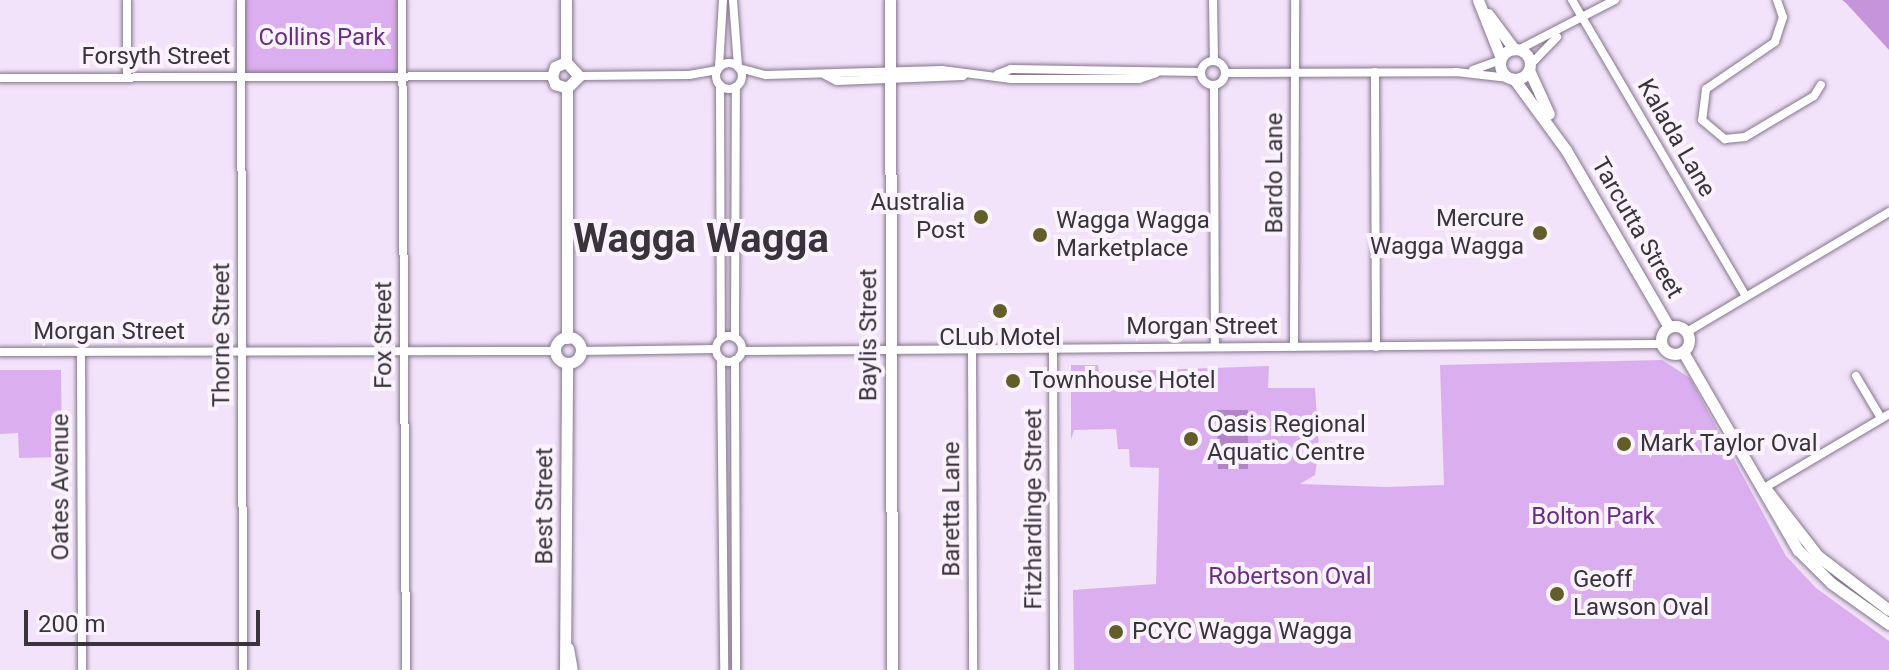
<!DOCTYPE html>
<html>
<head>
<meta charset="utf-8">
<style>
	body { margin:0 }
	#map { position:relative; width:1889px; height:670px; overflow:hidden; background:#f2e2fa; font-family:Roboto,sans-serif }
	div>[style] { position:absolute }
	.green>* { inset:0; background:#dbaeef }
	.forest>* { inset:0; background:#c594db }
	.water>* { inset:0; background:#b484c9 }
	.roads { filter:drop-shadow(0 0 2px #84768b) drop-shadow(0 0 2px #84768b) }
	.street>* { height:8px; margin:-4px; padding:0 4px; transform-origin:4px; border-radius:4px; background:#fff }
	.street>.ring { margin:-4px; padding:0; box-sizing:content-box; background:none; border:8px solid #fff; border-radius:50% }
	.secondary>* { height:11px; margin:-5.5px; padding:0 5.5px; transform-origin:5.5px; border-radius:5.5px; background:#fff }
	.secondary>.ring { margin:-5.5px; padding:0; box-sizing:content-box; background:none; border:11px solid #fff; border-radius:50% }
	.dots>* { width:22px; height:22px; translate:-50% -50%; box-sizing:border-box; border:4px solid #faf3fd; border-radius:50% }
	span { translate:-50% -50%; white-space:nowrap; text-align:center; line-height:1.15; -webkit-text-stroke:8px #faf3fd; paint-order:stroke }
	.park-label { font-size:24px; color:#6a2f82 }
	.street-label { font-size:24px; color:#39333c }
	.poi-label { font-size:24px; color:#39333c }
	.right { translate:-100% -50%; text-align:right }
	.left { translate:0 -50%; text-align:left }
	.town-label { font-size:40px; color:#39333c; font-weight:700 }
	.scale { position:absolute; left:24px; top:610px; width:236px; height:36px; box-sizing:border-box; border:4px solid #39333c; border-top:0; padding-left:10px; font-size:24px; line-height:28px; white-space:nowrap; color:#39333c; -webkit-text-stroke:6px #faf3fd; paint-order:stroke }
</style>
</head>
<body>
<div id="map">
	<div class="green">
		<div style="clip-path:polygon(241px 0,402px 0,403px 76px,241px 77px)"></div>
		<div style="clip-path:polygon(1662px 360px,1690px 378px,1786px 556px,1816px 588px,1889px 641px,1889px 670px,1074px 670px,1073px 590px,1156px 584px,1159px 468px,1130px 467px,1129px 449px,1118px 449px,1116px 429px,1074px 430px,1071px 440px,1071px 365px,1098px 365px,1099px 372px,1269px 366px,1268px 388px,1315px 388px,1319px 449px,1315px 475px,1300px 484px,1387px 487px,1444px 485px,1440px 365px)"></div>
		<div style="clip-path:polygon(0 370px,61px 370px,62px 457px,19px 458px,18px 433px,0 434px)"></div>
	</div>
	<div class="forest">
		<div style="clip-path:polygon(1842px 0,1889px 0,1889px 50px,1846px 3px)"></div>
	</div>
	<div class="water">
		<div style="clip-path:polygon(1217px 410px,1248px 410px,1248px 469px,1218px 469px)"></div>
	</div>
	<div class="roads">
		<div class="street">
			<div style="left:241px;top:0;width:670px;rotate:89.83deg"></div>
			<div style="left:402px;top:0;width:670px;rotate:89.66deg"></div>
			<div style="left:733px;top:0;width:67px;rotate:85.7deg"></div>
			<div style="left:1213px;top:0;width:61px;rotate:89.1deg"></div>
			<div style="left:1572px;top:0;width:343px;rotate:59.6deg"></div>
			<div style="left:1777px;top:0;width:18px;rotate:71deg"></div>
			<div style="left:1783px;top:17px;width:26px;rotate:108deg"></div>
			<div style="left:1775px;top:42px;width:83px;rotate:145.7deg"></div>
			<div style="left:1706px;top:89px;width:31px;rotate:97deg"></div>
			<div style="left:1702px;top:120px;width:30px;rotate:40deg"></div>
			<div style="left:1725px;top:139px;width:20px;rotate:-6deg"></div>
			<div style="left:1745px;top:137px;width:80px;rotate:-30.7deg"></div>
			<div style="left:1814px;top:96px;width:13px;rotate:-58deg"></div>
			<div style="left:1520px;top:49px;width:107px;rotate:-27.3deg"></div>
			<div class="ring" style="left:1201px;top:61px;width:16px;height:16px"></div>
			<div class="ring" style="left:716px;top:63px;width:18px;height:18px"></div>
			<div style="left:1530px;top:65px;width:39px;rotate:-46deg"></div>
			<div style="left:719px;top:67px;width:67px;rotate:-86.6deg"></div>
			<div style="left:739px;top:68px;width:28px;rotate:15deg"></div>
			<div style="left:766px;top:75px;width:176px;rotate:-1.6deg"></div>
			<div style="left:942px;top:70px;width:70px;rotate:7.4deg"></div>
			<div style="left:1011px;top:79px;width:128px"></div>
			<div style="left:1139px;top:79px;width:18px;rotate:-19deg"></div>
			<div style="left:1473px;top:70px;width:29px;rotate:-20deg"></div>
			<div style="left:1375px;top:72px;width:275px;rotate:89.8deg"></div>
			<div style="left:1226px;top:73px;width:230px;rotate:-0.2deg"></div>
			<div style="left:1456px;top:72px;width:53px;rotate:6.5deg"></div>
			<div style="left:998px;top:74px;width:14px;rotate:-21deg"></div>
			<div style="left:1011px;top:69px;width:190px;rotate:0.9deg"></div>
			<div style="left:825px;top:75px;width:13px;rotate:27deg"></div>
			<div style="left:837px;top:81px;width:126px;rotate:-2.3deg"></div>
			<div style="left:579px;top:76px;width:110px;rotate:-0.5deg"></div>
			<div style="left:689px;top:75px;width:29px;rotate:-10deg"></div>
			<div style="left:127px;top:77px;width:77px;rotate:-90deg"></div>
			<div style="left:0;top:78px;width:552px;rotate:-0.21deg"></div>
			<div style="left:720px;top:85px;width:254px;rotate:89.8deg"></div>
			<div style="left:1214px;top:86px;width:261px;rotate:89.8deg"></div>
			<div style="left:1687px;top:332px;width:235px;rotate:-30.7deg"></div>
			<div class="ring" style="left:716px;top:336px;width:18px;height:18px"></div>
			<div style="left:735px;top:337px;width:250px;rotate:-89.8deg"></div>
			<div style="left:1294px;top:347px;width:347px;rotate:-89.8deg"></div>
			<div style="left:972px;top:348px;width:322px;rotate:89.8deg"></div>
			<div style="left:1053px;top:348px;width:322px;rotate:89.8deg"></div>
			<div style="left:580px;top:351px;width:136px;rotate:-0.8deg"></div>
			<div style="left:742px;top:351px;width:919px;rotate:-0.44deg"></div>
			<div style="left:0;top:352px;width:555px;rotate:-0.1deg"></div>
			<div style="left:81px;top:352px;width:318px;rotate:89.8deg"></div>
			<div style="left:721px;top:359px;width:311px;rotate:89.4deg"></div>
			<div style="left:735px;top:360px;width:310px;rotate:89.8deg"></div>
			<div style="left:1856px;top:376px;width:49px;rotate:59.2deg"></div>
			<div style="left:1764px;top:488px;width:145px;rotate:-30.6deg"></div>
		</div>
		<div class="secondary">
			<div style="left:566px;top:0;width:62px;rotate:90deg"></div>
			<div style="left:890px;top:0;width:670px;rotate:89.83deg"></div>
			<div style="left:1478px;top:0;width:62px;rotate:68.4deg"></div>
			<div style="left:1488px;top:14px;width:44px;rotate:53.4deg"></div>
			<div class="ring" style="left:1500px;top:49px;width:19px;height:19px"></div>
			<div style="left:566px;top:62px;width:12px;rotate:156deg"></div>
			<div style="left:555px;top:67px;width:9px;rotate:108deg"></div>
			<div style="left:552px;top:76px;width:9px;rotate:69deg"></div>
			<div style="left:555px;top:84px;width:13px;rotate:18deg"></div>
			<div style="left:566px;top:62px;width:19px;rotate:47deg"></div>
			<div style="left:579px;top:76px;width:17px;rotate:135deg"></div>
			<div style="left:1529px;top:70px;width:48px;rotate:65.6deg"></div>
			<div style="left:1514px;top:79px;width:88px;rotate:53.8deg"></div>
			<div style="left:1566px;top:150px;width:205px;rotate:59.8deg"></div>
			<div style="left:567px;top:88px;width:250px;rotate:90deg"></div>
			<div class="ring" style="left:1661px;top:326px;width:17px;height:17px"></div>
			<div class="ring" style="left:555px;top:337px;width:15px;height:15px"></div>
			<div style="left:1683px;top:352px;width:229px;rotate:59.9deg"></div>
			<div style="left:1798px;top:550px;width:47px;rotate:45deg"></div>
			<div style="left:1831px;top:583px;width:71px;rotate:35.3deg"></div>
			<div style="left:1765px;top:488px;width:86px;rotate:52.1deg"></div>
			<div style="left:1818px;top:556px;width:89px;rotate:37.3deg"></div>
			<div style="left:568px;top:648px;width:22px;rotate:80deg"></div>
			<div style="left:565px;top:670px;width:307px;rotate:-89.6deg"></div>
		</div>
	</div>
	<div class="dots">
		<div style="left:981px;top:217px;background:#635d29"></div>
		<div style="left:1540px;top:233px;background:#635d29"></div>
		<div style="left:1040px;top:235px;background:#635d29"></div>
		<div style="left:1000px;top:311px;background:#635d29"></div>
		<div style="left:1013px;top:381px;background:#635d29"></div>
		<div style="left:1191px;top:439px;background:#635d29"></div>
		<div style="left:1624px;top:444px;background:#635d29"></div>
		<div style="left:1557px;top:594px;background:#635d29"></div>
		<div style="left:1116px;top:632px;background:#635d29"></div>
	</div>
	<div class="park-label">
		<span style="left:322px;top:38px">Collins Park</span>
		<span style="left:1593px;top:517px">Bolton Park</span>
		<span style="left:1290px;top:577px">Robertson Oval</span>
	</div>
	<div class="street-label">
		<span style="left:156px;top:57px">Forsyth Street</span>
		<span style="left:1676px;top:138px;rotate:60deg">Kalada Lane</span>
		<span style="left:1275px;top:173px;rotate:-90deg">Bardo Lane</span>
		<span style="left:1637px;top:228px;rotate:60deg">Tarcutta Street</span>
		<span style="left:1202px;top:327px">Morgan Street</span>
		<span style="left:109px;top:332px">Morgan Street</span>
		<span style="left:222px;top:335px;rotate:-90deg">Thorne Street</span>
		<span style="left:384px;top:335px;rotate:-90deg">Fox Street</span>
		<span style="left:869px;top:335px;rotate:-90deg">Baylis Street</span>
		<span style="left:61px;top:487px;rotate:-90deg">Oates Avenue</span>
		<span style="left:545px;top:506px;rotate:-90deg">Best Street</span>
		<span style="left:952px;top:509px;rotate:-90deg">Baretta Lane</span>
		<span style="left:1034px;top:509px;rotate:-90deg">Fitzhardinge Street</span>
	</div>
	<div class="poi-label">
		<span class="right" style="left:965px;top:217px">Australia<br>Post</span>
		<span class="right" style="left:1524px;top:233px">Mercure<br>Wagga Wagga</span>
		<span class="left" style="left:1056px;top:235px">Wagga Wagga<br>Marketplace</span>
		<span style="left:1000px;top:338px">CLub Motel</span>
		<span class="left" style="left:1029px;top:381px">Townhouse Hotel</span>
		<span class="left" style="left:1207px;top:439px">Oasis Regional<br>Aquatic Centre</span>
		<span class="left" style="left:1640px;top:444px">Mark Taylor Oval</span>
		<span class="left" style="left:1573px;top:594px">Geoff<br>Lawson Oval</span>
		<span class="left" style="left:1132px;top:632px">PCYC Wagga Wagga</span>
	</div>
	<div class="town-label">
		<span style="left:701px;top:239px">Wagga Wagga</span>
	</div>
	<div class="scale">200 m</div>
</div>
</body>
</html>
